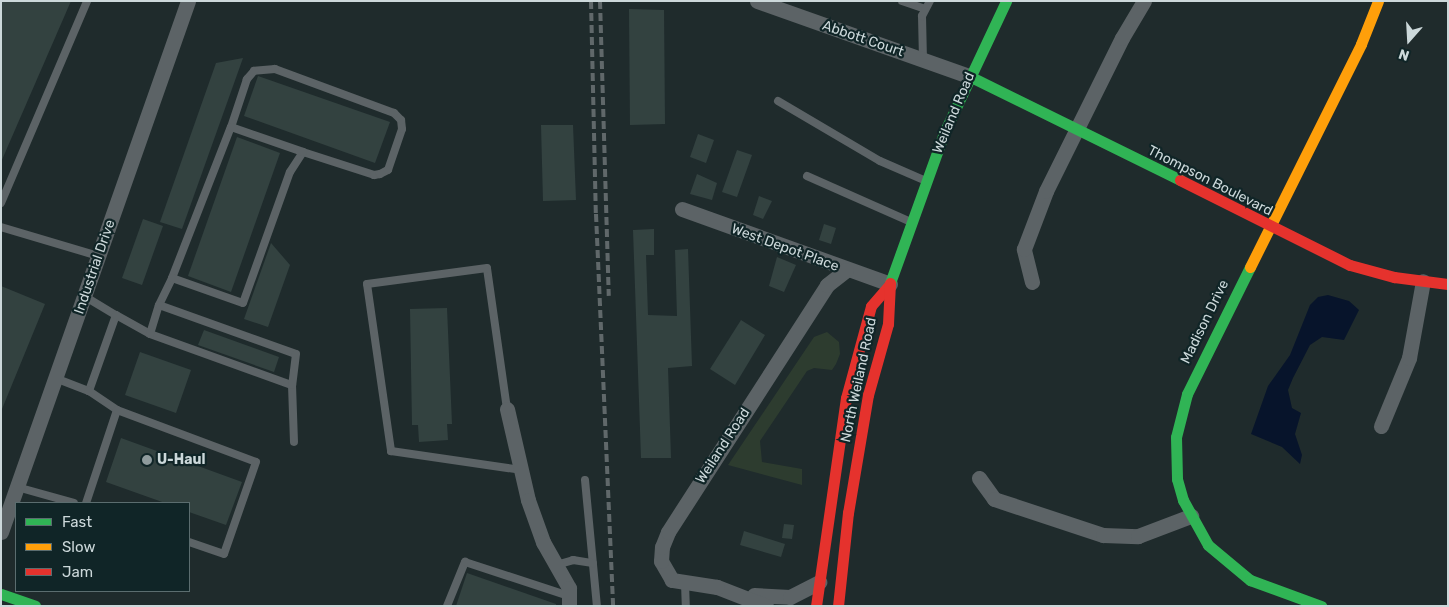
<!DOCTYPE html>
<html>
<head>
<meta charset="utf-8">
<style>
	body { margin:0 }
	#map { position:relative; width:1449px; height:607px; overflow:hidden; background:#1f2b2c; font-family:Rubik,sans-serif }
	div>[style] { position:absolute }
	.green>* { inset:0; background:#2d3c2f }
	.water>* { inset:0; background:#07142b }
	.building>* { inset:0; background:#334240 }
	.lane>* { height:8px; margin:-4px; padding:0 4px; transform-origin:4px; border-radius:4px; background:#5c6366 }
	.street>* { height:15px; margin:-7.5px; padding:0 7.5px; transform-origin:7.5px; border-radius:7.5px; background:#5c6366 }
	.fast>* { height:11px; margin:-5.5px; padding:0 5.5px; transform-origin:5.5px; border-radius:5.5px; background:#30b455 }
	.slow>* { height:11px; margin:-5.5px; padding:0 5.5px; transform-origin:5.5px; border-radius:5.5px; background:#ff9f0a }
	.jam>* { height:11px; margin:-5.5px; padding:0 5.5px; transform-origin:5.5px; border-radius:5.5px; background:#e5322d }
	.rail>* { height:4px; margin-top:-2px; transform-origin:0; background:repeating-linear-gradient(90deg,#60686a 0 8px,transparent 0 12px) }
	.dots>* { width:14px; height:14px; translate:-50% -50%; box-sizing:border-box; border:2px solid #102527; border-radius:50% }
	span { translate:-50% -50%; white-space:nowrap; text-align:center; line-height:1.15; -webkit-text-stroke:4.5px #102527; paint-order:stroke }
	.street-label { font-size:14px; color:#ccd8da }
	.poi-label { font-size:14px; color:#ccd8da; font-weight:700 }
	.left { translate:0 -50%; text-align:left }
	.frame { position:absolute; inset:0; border:2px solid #ccd8da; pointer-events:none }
	.legend { position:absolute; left:15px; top:502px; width:175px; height:90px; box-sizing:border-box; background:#102527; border:1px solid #5b6d6f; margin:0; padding:6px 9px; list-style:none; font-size:15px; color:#ccd8da }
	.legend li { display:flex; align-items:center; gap:10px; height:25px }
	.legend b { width:25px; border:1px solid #5b6d6f }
	.north { position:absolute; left:1384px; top:15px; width:50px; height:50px; -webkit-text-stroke:4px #102527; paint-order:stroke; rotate:199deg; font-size:14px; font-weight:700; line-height:20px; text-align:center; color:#ccd8da }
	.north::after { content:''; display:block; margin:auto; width:18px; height:22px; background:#ccd8da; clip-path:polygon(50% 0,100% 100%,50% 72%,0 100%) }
</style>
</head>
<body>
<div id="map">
	<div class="green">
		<div style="clip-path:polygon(827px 332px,839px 342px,840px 354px,836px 364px,832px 370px,814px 368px,807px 371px,760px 441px,762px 462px,802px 469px,802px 485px,728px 465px,814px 337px)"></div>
	</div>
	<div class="water">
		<div style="clip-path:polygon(1328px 295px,1349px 301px,1359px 310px,1344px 340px,1322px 337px,1310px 345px,1293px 378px,1288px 390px,1292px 408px,1301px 413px,1295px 434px,1302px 455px,1300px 464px,1282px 447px,1251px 434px,1268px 386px,1290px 355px,1310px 305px,1318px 297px)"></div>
	</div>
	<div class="building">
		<div style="clip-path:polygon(1px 1px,71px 1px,1px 162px)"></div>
		<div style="clip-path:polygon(629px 9px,664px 10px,665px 124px,630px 125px)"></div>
		<div style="clip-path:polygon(243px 58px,182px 229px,160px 222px,216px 63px)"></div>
		<div style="clip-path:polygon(258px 76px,390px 122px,375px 163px,244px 116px)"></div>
		<div style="clip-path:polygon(541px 125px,573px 125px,576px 200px,543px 201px)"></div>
		<div style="clip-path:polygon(698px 134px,714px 140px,706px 163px,690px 157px)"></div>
		<div style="clip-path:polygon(237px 137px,280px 153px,231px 292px,188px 276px)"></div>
		<div style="clip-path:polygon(737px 150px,752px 155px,737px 197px,722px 192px)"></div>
		<div style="clip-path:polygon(697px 174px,717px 183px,712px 200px,690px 194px)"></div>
		<div style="clip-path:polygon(759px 196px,772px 201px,763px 219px,753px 215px)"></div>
		<div style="clip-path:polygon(143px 219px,163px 226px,142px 285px,122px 278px)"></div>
		<div style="clip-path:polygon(824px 224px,836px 228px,831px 244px,819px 240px)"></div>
		<div style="clip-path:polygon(654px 229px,654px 255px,646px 255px,648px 315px,677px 316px,675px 250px,688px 249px,692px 366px,668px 368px,671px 458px,641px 458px,633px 230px)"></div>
		<div style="clip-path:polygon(271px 243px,290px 265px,268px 327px,244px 319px)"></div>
		<div style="clip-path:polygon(777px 257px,796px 265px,784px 292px,769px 286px)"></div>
		<div style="clip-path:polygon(1px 286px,45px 304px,2px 409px,1px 409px)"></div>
		<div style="clip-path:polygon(447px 308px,452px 424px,447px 424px,448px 440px,419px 442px,418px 425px,412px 425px,410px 309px)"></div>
		<div style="clip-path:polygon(741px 320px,765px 335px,735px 385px,710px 369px)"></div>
		<div style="clip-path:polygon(204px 330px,279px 357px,274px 372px,198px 345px)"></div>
		<div style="clip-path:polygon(140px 352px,191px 370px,176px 413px,125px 395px)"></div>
		<div style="clip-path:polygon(121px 438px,242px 482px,226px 525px,189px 512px,189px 503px,165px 503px,106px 482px)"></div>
		<div style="clip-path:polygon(784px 524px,794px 525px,792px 539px,782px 538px)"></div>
		<div style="clip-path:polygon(744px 531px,785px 544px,781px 557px,740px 545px)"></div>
		<div style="clip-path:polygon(467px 573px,556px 604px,556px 606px,456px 606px)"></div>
	</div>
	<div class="lane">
		<div style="left:902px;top:1px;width:24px;rotate:19deg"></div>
		<div style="left:923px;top:60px;width:44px;rotate:-91.3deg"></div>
		<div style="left:922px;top:16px;width:17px;rotate:-62deg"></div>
		<div style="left:778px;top:101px;width:118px;rotate:30.5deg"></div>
		<div style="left:880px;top:161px;width:48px;rotate:23.4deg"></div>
		<div style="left:807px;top:176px;width:114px;rotate:23.9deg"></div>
		<div style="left:1px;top:203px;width:220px;rotate:-66.9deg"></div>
		<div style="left:1px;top:227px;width:101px;rotate:16.6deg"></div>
		<div style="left:172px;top:278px;width:162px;rotate:-68.7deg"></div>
		<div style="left:84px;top:296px;width:37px;rotate:31deg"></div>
		<div style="left:116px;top:315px;width:81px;rotate:109.6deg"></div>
		<div style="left:159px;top:305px;width:30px;rotate:-64deg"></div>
		<div style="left:172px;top:278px;width:75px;rotate:19.4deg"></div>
		<div style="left:243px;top:303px;width:139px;rotate:-70.3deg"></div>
		<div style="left:290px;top:172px;width:24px;rotate:-57deg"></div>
		<div style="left:303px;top:152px;width:75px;rotate:17.9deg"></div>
		<div style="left:374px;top:175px;width:6px;rotate:-9deg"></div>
		<div style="left:380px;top:174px;width:9px;rotate:-27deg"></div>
		<div style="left:388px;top:170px;width:43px;rotate:-71.1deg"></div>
		<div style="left:402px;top:129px;width:9px;rotate:-96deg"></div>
		<div style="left:401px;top:120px;width:10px;rotate:-135deg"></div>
		<div style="left:394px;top:113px;width:127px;rotate:-159.7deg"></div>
		<div style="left:275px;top:69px;width:21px;rotate:175deg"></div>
		<div style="left:254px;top:71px;width:11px;rotate:131deg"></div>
		<div style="left:247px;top:79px;width:51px;rotate:108.4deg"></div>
		<div style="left:231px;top:127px;width:76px;rotate:19.1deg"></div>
		<div style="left:116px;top:315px;width:39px;rotate:29deg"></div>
		<div style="left:150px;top:334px;width:151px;rotate:19.8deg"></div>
		<div style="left:292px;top:385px;width:57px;rotate:88deg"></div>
		<div style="left:150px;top:334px;width:30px;rotate:-73deg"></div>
		<div style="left:159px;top:305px;width:145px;rotate:19.7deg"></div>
		<div style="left:296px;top:354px;width:31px;rotate:97deg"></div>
		<div style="left:55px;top:378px;width:36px;rotate:21deg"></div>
		<div style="left:89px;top:391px;width:34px;rotate:34deg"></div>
		<div style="left:117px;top:410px;width:98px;rotate:108.4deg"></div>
		<div style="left:507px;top:409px;width:142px;rotate:-98.1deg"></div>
		<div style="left:487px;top:268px;width:121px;rotate:172.4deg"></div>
		<div style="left:367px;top:284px;width:169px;rotate:81.8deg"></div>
		<div style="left:391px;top:451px;width:131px;rotate:8.3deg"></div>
		<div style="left:117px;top:410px;width:148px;rotate:20.5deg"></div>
		<div style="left:256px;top:462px;width:97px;rotate:109.2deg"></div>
		<div style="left:224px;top:554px;width:37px;rotate:-161deg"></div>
		<div style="left:585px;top:480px;width:127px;rotate:84.6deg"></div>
		<div style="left:17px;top:487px;width:59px;rotate:15.7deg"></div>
		<div style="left:556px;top:565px;width:18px;rotate:-16deg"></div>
		<div style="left:573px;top:560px;width:20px;rotate:9deg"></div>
		<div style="left:685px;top:583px;width:23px;rotate:88deg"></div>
		<div style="left:447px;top:606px;width:48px;rotate:-67.8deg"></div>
		<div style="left:465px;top:562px;width:109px;rotate:18.1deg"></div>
	</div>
	<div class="street">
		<div style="left:757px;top:1px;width:225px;rotate:19.5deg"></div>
		<div style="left:682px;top:209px;width:221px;rotate:19.8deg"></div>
		<div style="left:1032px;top:282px;width:34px;rotate:-104deg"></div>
		<div style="left:1024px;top:249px;width:62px;rotate:-69.2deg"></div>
		<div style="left:1046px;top:191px;width:171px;rotate:-63.6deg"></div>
		<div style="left:1122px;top:38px;width:43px;rotate:-59.3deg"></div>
		<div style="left:507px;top:409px;width:93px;rotate:77deg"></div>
		<div style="left:528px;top:500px;width:45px;rotate:70.3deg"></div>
		<div style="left:543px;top:542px;width:53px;rotate:60.5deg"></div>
		<div style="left:569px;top:588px;width:18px;rotate:90deg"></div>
		<div style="left:1381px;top:426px;width:74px;rotate:-67.6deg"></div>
		<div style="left:1409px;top:358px;width:78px;rotate:-79.7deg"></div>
		<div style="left:979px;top:478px;width:26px;rotate:54deg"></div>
		<div style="left:994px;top:499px;width:115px;rotate:18.3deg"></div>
		<div style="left:1103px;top:535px;width:35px;rotate:2deg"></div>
		<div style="left:1138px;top:536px;width:57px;rotate:-20.7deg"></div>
		<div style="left:1px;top:532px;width:563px;rotate:-70.6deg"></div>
		<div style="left:754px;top:595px;width:36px;rotate:3deg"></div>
		<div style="left:790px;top:597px;width:33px;rotate:-27deg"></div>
		<div style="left:766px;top:606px;width:53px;rotate:-158.8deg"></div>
		<div style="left:717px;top:587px;width:46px;rotate:-171.2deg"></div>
		<div style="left:672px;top:580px;width:22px;rotate:-120deg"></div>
		<div style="left:661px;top:561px;width:14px;rotate:-86deg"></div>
		<div style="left:662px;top:547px;width:16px;rotate:-68deg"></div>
		<div style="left:668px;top:532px;width:294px;rotate:-57.2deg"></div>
		<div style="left:827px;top:285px;width:24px;rotate:-38deg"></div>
	</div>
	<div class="fast">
		<div style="left:969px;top:76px;width:235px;rotate:26.2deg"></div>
		<div style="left:1250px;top:267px;width:142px;rotate:116.4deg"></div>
		<div style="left:1187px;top:394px;width:44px;rotate:104.3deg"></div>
		<div style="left:1176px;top:437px;width:42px;rotate:88.6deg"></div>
		<div style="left:1177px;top:479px;width:22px;rotate:74deg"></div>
		<div style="left:1183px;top:500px;width:51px;rotate:60.9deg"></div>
		<div style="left:1208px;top:545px;width:55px;rotate:39.8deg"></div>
		<div style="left:1250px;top:580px;width:76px;rotate:20.1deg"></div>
		<div style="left:890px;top:283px;width:159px;rotate:-70.2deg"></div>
		<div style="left:944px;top:133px;width:146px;rotate:-64.8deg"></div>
		<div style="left:1px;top:594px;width:36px;rotate:19deg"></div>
	</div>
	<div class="slow">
		<div style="left:1250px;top:267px;width:249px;rotate:-63.5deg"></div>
		<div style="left:1361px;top:44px;width:46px;rotate:-68.4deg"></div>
	</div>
	<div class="jam">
		<div style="left:1180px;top:180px;width:190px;rotate:26.6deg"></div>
		<div style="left:1350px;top:265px;width:46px;rotate:15.3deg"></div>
		<div style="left:1394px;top:277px;width:54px;rotate:7.4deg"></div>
		<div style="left:816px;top:606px;width:210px;rotate:-81.8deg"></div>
		<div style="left:846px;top:398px;width:95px;rotate:-74.8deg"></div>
		<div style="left:871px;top:306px;width:29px;rotate:-49deg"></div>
		<div style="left:838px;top:606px;width:94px;rotate:-83.9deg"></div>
		<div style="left:848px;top:513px;width:120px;rotate:-80.4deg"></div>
		<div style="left:868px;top:395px;width:74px;rotate:-74.3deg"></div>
		<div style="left:888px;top:324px;width:41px;rotate:-87.2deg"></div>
	</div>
	<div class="rail">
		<div style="left:591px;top:1px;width:213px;rotate:88.7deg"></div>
		<div style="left:596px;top:214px;width:392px;rotate:87.5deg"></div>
		<div style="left:600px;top:1px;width:295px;rotate:88.3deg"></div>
	</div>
	<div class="dots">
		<div style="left:147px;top:460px;background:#8f9b9d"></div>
	</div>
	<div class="street-label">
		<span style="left:863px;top:39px;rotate:19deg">Abbott Court</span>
		<span style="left:954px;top:113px;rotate:-67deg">Weiland Road</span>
		<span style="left:1210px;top:181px;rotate:27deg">Thompson Boulevard</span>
		<span style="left:785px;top:248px;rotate:20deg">West Depot Place</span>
		<span style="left:95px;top:267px;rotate:-71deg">Industrial Drive</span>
		<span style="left:1205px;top:322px;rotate:-64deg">Madison Drive</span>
		<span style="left:859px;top:380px;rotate:-78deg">North Weiland Road</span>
		<span style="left:723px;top:446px;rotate:-57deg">Weiland Road</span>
	</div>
	<div class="poi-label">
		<span class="left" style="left:157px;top:460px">U-Haul</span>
	</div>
	<div class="frame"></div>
	<ul class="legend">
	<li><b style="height:6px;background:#30b455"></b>Fast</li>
	<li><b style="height:6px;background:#ff9f0a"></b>Slow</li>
	<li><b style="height:6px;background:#e5322d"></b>Jam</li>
	</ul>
	<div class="north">N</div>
</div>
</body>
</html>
